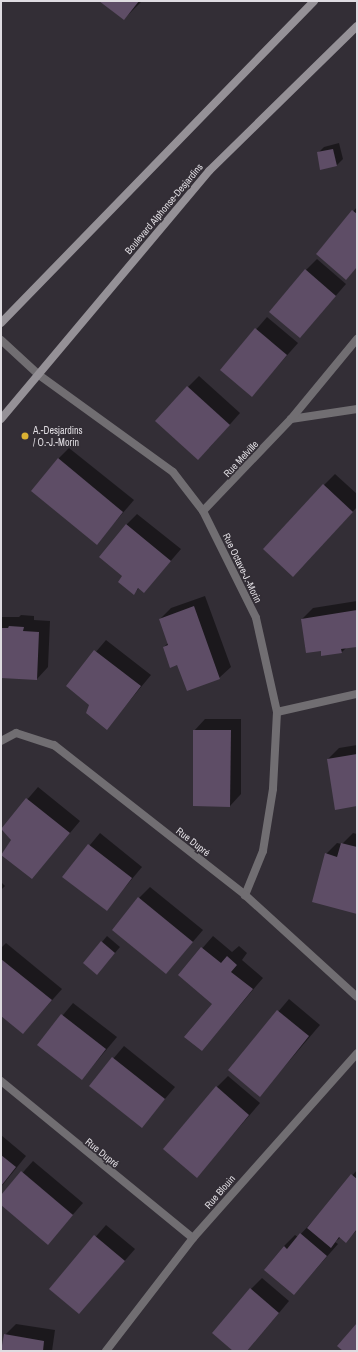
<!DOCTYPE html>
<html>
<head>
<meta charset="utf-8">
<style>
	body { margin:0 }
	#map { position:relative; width:358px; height:1352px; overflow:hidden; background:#332e36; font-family:"Archivo Narrow",sans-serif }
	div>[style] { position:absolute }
	.shadow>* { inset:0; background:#0007 }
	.building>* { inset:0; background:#5e4d66 }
	.minor>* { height:8px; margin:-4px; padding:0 4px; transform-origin:4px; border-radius:4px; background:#716e72 }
	.secondary>* { height:8px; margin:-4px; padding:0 4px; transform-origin:4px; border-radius:4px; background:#959197 }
	.dots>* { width:11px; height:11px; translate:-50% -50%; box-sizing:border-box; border:2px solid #332e36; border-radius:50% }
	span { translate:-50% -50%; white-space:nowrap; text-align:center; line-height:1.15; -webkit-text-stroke:3.5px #332e36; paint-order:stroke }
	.street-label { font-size:10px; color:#dfdce1 }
	.poi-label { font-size:10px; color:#dfdce1 }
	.left { translate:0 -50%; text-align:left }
	.frame { position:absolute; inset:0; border:2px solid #dfdce1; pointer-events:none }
</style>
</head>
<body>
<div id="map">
	<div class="shadow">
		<div style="clip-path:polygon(101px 1px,142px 1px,124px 19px)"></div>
		<div style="clip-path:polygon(339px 143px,343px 159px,337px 165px,321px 168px,318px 153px,324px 147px)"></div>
		<div style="clip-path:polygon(357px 207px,357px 267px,346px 278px,317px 253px)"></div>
		<div style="clip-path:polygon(317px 259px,346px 284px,300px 337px,306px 270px)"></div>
		<div style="clip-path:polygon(267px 317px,298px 343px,252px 395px,221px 370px)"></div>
		<div style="clip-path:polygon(199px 376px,240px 413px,209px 448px,188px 387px)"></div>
		<div style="clip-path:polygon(69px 448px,134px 500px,97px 543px,58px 459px)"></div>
		<div style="clip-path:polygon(335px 474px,357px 494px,357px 507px,304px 565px,324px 485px)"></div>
		<div style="clip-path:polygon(137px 514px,181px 549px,144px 592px,139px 588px,134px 593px,124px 576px,126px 525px)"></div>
		<div style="clip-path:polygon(205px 596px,231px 667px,219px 678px,178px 664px,164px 647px,168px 643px,160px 619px,171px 608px)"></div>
		<div style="clip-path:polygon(357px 601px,357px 646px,346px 648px,342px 652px,322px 650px,302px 619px,313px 608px)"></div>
		<div style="clip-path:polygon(21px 615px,34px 616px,34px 620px,50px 621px,48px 667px,37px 679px,1px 677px,1px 617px,19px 617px)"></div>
		<div style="clip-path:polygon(106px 640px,151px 675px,107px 728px,90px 704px,67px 686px)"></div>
		<div style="clip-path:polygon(205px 719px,241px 719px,241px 794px,230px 806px,194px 731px)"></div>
		<div style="clip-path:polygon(357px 745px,357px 805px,328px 759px,339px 748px)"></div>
		<div style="clip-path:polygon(38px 787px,80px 821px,32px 878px,2px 854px,13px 839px,1px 830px)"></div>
		<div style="clip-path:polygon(100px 833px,142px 867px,106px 910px,64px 876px)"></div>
		<div style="clip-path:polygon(353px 833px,357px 834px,357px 913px,326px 854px,337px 843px,342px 844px)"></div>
		<div style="clip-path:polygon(1px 882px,5px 886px,1px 890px)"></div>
		<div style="clip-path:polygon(150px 887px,203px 930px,166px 973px,139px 898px)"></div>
		<div style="clip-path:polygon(107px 936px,120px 947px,103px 967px,102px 942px)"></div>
		<div style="clip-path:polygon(213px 936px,232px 952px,239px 946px,247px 953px,242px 960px,263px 978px,202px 1050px,213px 1004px,179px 975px)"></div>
		<div style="clip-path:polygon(6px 943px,62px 989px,23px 1033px,1px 1015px,1px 948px)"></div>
		<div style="clip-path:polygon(289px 999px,320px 1025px,260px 1095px,229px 1070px)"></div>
		<div style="clip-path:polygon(73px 1003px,117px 1037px,82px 1079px,38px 1045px)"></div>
		<div style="clip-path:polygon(124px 1046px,175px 1087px,142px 1126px,90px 1086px)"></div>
		<div style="clip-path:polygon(228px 1076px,260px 1103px,197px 1176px,217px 1087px)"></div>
		<div style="clip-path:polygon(1px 1135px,26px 1156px,1px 1187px)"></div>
		<div style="clip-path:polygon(33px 1161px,83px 1203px,48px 1243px,1px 1204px,1px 1197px)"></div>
		<div style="clip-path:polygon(357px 1170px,357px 1230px,346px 1241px,341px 1237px,335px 1242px,338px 1244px,294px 1294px,265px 1269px,284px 1246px,295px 1235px,298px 1237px,312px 1222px)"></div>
		<div style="clip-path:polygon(106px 1225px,135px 1249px,79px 1313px,50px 1289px)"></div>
		<div style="clip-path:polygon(262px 1278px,289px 1301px,247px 1351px,235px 1351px,251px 1289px)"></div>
		<div style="clip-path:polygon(16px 1324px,55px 1330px,52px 1351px,2px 1351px,5px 1335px)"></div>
	</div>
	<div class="building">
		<div style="clip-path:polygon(99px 1px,139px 1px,124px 20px)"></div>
		<div style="clip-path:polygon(333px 149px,337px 166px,320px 170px,317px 152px)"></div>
		<div style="clip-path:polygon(352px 210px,357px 214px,357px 267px,346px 280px,316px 254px)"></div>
		<div style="clip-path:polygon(305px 269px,336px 296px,300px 338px,269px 312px)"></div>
		<div style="clip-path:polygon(255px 328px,287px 355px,252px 397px,220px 370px)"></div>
		<div style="clip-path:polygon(187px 386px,230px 425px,198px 460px,155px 421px)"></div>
		<div style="clip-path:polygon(58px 458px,123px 512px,97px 545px,31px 491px)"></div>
		<div style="clip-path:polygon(323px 484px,353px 512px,293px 577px,263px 549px)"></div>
		<div style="clip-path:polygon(126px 524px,171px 561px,144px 593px,138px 588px,134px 595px,118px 582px,122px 576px,99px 557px)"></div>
		<div style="clip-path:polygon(194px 606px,220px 679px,187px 691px,177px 665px,170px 668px,163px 647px,168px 645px,159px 619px)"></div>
		<div style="clip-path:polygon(357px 610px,357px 647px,341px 649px,342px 653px,321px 656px,321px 651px,306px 653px,301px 619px)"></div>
		<div style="clip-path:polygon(9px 626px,24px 627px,23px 631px,39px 632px,37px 680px,1px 678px,1px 628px,8px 628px)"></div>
		<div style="clip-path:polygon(94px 650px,141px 686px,107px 730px,86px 713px,89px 705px,66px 686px)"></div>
		<div style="clip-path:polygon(193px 730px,231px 730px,230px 807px,193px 806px)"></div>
		<div style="clip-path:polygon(357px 754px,357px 806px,335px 810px,327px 759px)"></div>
		<div style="clip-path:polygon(26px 798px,70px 833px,32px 879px,1px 855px,11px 840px,1px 829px)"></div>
		<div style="clip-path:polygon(341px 843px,357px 847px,357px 914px,312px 902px,325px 853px,337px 857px)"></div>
		<div style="clip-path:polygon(88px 844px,132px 878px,107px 911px,62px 877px)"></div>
		<div style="clip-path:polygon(138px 897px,193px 942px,166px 974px,112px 930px)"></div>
		<div style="clip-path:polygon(101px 941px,115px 953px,97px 975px,83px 963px)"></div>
		<div style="clip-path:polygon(201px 947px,221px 963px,227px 956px,237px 965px,231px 972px,253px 989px,202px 1051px,184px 1037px,212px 1004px,178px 975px)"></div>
		<div style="clip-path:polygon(1px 959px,52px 1000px,23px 1034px,1px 1016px)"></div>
		<div style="clip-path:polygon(277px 1010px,309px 1036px,260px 1097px,228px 1070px)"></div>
		<div style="clip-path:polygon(61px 1014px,106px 1049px,82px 1080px,37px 1045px)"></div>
		<div style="clip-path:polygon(112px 1057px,165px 1099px,142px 1128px,89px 1086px)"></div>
		<div style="clip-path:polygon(216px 1086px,249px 1115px,197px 1178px,163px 1149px)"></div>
		<div style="clip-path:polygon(1px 1155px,16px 1167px,1px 1186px)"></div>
		<div style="clip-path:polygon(21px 1171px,73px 1215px,48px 1245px,1px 1205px,1px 1195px)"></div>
		<div style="clip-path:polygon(351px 1174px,357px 1179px,357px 1229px,346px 1243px,339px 1237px,331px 1248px,307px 1228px)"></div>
		<div style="clip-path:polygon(300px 1233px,327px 1256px,294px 1295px,264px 1270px,284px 1246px,287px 1249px)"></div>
		<div style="clip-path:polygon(94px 1235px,125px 1261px,79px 1314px,49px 1289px)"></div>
		<div style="clip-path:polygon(250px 1288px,279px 1313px,247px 1351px,233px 1351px,212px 1333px)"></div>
		<div style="clip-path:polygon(357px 1323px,357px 1351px,343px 1351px,337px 1346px)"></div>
		<div style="clip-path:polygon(4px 1334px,44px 1341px,43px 1351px,1px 1351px)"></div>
	</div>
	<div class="minor">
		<div style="left:1px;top:340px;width:52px;rotate:42.6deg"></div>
		<div style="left:39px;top:375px;width:165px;rotate:35.9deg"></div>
		<div style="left:173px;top:472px;width:49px;rotate:52.4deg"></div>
		<div style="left:203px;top:511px;width:119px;rotate:63.6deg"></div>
		<div style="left:256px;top:618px;width:96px;rotate:77.4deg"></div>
		<div style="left:277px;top:712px;width:77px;rotate:93deg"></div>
		<div style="left:273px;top:789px;width:63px;rotate:99.2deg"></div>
		<div style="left:263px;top:851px;width:48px;rotate:112.2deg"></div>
		<div style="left:291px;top:419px;width:67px;rotate:-8.6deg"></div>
		<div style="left:203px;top:511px;width:127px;rotate:-46.3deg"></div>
		<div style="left:291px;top:419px;width:104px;rotate:-50.5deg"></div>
		<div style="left:277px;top:712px;width:82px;rotate:-12.7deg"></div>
		<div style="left:1px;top:741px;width:17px;rotate:-28deg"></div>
		<div style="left:16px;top:733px;width:40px;rotate:18deg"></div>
		<div style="left:54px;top:745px;width:243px;rotate:38.1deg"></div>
		<div style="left:245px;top:895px;width:151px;rotate:42.3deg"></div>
		<div style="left:1px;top:1081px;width:248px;rotate:39.3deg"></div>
		<div style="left:106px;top:1351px;width:143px;rotate:-52.4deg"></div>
		<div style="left:193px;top:1238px;width:247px;rotate:-48.4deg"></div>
	</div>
	<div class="secondary">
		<div style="left:1px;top:323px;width:449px;rotate:-45.8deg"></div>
		<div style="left:1px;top:419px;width:324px;rotate:-50deg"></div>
		<div style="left:209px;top:171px;width:207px;rotate:-44.4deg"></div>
	</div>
	<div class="dots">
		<div style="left:25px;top:436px;background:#dbb233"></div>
	</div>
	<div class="street-label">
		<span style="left:164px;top:209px;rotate:-50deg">Boulevard Alphonse-Desjardins</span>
		<span style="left:241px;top:459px;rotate:-47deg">Rue Melville</span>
		<span style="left:242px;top:568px;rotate:64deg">Rue Octave-J.-Morin</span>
		<span style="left:193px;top:842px;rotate:38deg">Rue Dupré</span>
		<span style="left:102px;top:1153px;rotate:39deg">Rue Dupré</span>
		<span style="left:220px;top:1192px;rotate:-49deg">Rue Blouin</span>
	</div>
	<div class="poi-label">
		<span class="left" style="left:33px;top:436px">A.-Desjardins<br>/ O.-J.-Morin</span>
	</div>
	<div class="frame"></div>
</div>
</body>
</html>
